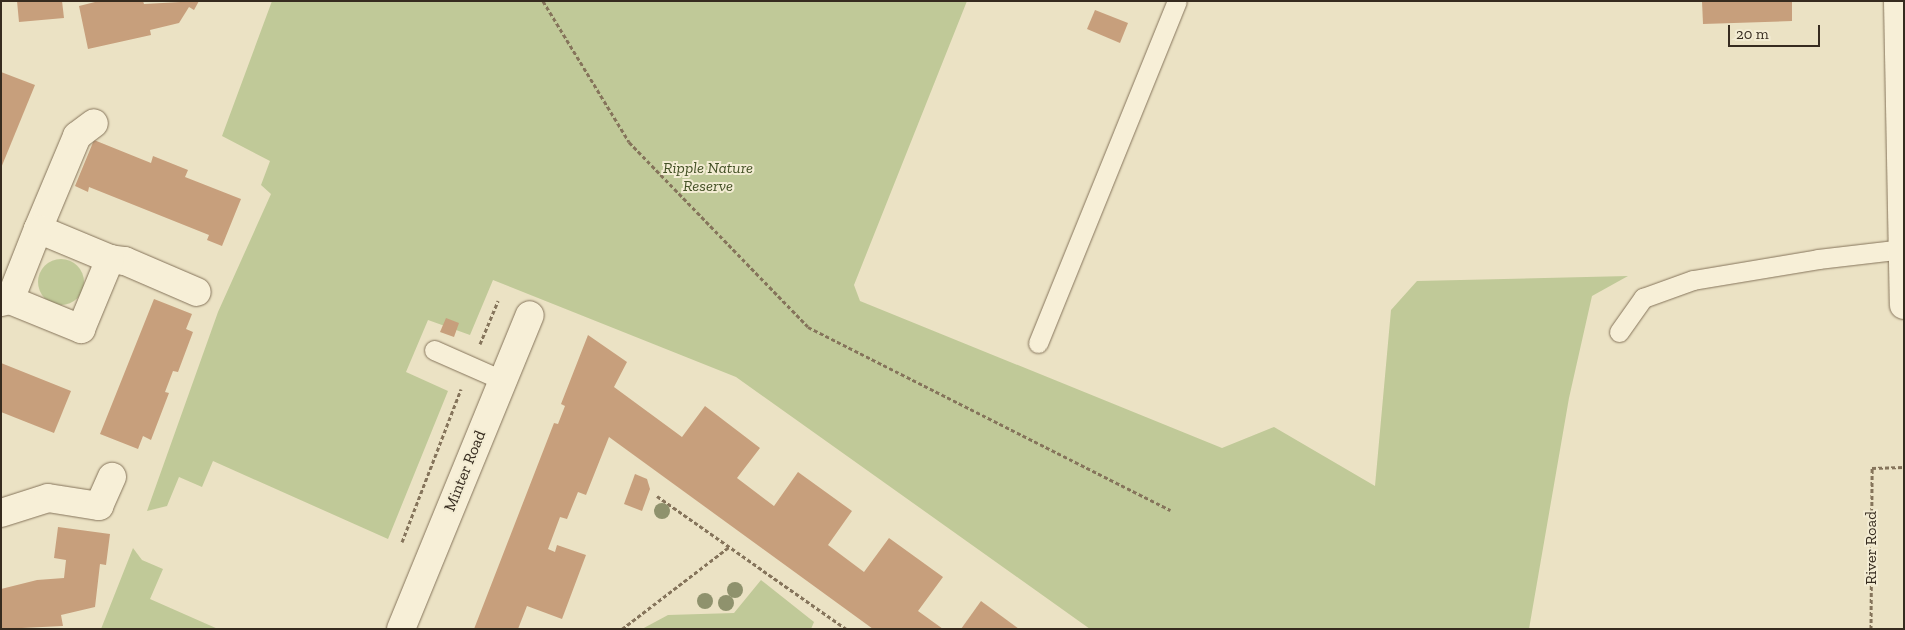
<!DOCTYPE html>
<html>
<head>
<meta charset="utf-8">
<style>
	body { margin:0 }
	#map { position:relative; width:1905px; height:630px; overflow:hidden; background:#ebe2c4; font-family:"Zilla Slab",serif }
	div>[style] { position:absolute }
	.green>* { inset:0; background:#c0c998 }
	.round { border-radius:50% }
	.building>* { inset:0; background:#c79f7c }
	.path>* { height:3px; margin-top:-1.5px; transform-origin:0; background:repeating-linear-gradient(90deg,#85745b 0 4px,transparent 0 6.5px) }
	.roads { filter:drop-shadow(0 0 1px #85745b) drop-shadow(0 0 1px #85745b) }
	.lane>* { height:19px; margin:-9.5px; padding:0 9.5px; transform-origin:9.5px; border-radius:9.5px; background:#f7efd7 }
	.street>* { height:28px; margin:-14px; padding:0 14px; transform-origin:14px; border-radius:14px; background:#f7efd7 }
	.secondary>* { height:28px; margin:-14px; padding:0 14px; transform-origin:14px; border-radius:14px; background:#f7efd7 }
	.trees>* { width:16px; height:16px; margin:-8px; border-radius:50%; background:#8f926d }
	span { translate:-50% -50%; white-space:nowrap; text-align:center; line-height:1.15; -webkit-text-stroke:4px #f3ecd3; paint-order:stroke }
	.park-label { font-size:16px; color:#445126; font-style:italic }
	.street-label { font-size:16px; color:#362b1f }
	.frame { position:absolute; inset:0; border:2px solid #362b1f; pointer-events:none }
	.scale { position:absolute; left:1728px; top:25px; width:92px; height:22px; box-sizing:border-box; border:2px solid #362b1f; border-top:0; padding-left:6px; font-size:15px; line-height:18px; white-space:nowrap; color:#362b1f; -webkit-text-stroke:4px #f3ecd3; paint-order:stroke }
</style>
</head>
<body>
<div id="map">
	<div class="green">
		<div style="clip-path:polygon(272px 1px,967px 1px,854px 285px,860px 301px,1222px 448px,1274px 427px,1375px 486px,1391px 310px,1417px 281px,1628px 276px,1592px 296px,1569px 398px,1529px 629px,1090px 629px,736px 377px,493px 280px,470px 335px,428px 320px,406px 372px,448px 391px,388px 539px,213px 461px,202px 487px,179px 477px,167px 506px,147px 511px,218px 312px,271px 194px,261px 185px,270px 161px,222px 136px)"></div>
		<div class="round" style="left:38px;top:259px;width:46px;height:46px"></div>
		<div style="clip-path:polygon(133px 548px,142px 560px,163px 569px,150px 599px,218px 629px,101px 629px)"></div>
		<div style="clip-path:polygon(761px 580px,814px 622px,811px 629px,642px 629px,668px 615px,734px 613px)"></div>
	</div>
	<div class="building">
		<div style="clip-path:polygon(17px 1px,62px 1px,64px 18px,19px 22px)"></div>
		<div style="clip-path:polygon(99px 1px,143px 1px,144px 4px,199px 1px,194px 10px,189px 7px,179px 23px,150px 30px,151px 35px,88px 49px,79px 6px)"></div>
		<div style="clip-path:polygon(1702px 1px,1792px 1px,1792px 21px,1703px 24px)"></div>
		<div style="clip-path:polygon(1095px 10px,1128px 23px,1120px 43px,1087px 29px)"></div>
		<div style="clip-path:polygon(1px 72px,35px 85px,1px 168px)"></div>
		<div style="clip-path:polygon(94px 140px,151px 163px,153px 156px,188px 170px,185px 177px,241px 199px,222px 246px,207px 240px,209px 235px,89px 187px,88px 192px,75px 186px)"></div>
		<div style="clip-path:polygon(154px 299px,192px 314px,186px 329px,193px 332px,178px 372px,173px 371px,165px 392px,169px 393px,151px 440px,143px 436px,138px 449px,100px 434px)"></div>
		<div style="clip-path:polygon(446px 318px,459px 323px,454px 337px,440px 332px)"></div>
		<div style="clip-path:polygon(588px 335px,627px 362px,614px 387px,682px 437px,705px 406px,760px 448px,737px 478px,774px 506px,798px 472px,852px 511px,828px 545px,864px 572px,889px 538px,943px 577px,918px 611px,943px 629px,873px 629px,609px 437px,586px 495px,578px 492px,567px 519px,560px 517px,548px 549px,555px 552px,557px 545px,586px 555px,562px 619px,527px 606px,518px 629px,474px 629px,554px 423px,558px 424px,565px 406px,561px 404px)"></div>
		<div style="clip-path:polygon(1px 363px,71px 391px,54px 433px,1px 412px)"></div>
		<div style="clip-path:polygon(635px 474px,647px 479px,650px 489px,642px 511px,624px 504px)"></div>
		<div style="clip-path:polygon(58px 527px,110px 534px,106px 565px,100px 564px,95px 607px,61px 615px,63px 626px,1px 629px,1px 589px,37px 580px,64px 578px,66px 560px,54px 558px)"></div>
		<div style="clip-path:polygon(981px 601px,1019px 629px,961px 629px)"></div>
	</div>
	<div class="path">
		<div style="left:543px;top:1px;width:165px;rotate:58.6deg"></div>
		<div style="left:629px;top:142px;width:257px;rotate:45.9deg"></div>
		<div style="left:808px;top:327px;width:406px;rotate:26.8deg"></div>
		<div style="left:480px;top:344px;width:47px;rotate:-67.3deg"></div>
		<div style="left:657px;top:496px;width:231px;rotate:35.1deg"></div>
		<div style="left:402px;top:542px;width:164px;rotate:-68.9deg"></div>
		<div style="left:622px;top:629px;width:135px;rotate:-37.5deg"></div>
		<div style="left:1871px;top:629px;width:161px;rotate:-89.6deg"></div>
		<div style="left:1872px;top:468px;width:32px;rotate:-2deg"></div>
	</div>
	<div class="roads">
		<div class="lane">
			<div style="left:1619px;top:332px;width:42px;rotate:-54.8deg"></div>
			<div style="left:1643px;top:298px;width:53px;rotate:-19.8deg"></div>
			<div style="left:1693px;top:280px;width:127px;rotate:-9.5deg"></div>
			<div style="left:1818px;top:259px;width:86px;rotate:-6.7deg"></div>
			<div style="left:1038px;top:343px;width:369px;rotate:-67.9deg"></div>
			<div style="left:434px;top:350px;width:74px;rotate:23.8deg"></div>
		</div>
		<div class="street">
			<div style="left:38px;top:229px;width:101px;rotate:-67.2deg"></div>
			<div style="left:77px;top:136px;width:21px;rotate:-37deg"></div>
			<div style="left:110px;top:259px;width:15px;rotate:8deg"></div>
			<div style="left:125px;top:261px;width:78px;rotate:23.3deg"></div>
			<div style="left:1px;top:302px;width:9px;rotate:-13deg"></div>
			<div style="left:10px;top:300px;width:77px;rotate:22.2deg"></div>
			<div style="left:81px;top:329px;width:76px;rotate:-67.5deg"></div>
			<div style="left:110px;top:259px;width:78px;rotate:-157.4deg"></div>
			<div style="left:38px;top:229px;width:76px;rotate:111.5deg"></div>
			<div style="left:1px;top:513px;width:49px;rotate:-17.7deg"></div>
			<div style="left:48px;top:498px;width:52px;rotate:8.9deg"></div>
			<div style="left:99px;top:506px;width:32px;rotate:-66deg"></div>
			<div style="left:401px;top:629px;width:339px;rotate:-67.7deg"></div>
		</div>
		<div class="secondary">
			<div style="left:1898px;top:1px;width:304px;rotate:88.9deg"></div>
		</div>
	</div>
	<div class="trees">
		<div style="left:662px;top:511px"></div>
		<div style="left:735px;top:590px"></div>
		<div style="left:705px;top:601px"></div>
		<div style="left:726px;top:603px"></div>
	</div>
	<div class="park-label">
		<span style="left:708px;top:177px">Ripple Nature<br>Reserve</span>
	</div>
	<div class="street-label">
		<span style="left:465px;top:471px;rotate:-68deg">Minter Road</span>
		<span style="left:1871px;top:548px;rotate:-90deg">River Road</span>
	</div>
	<div class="frame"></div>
	<div class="scale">20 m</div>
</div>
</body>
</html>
